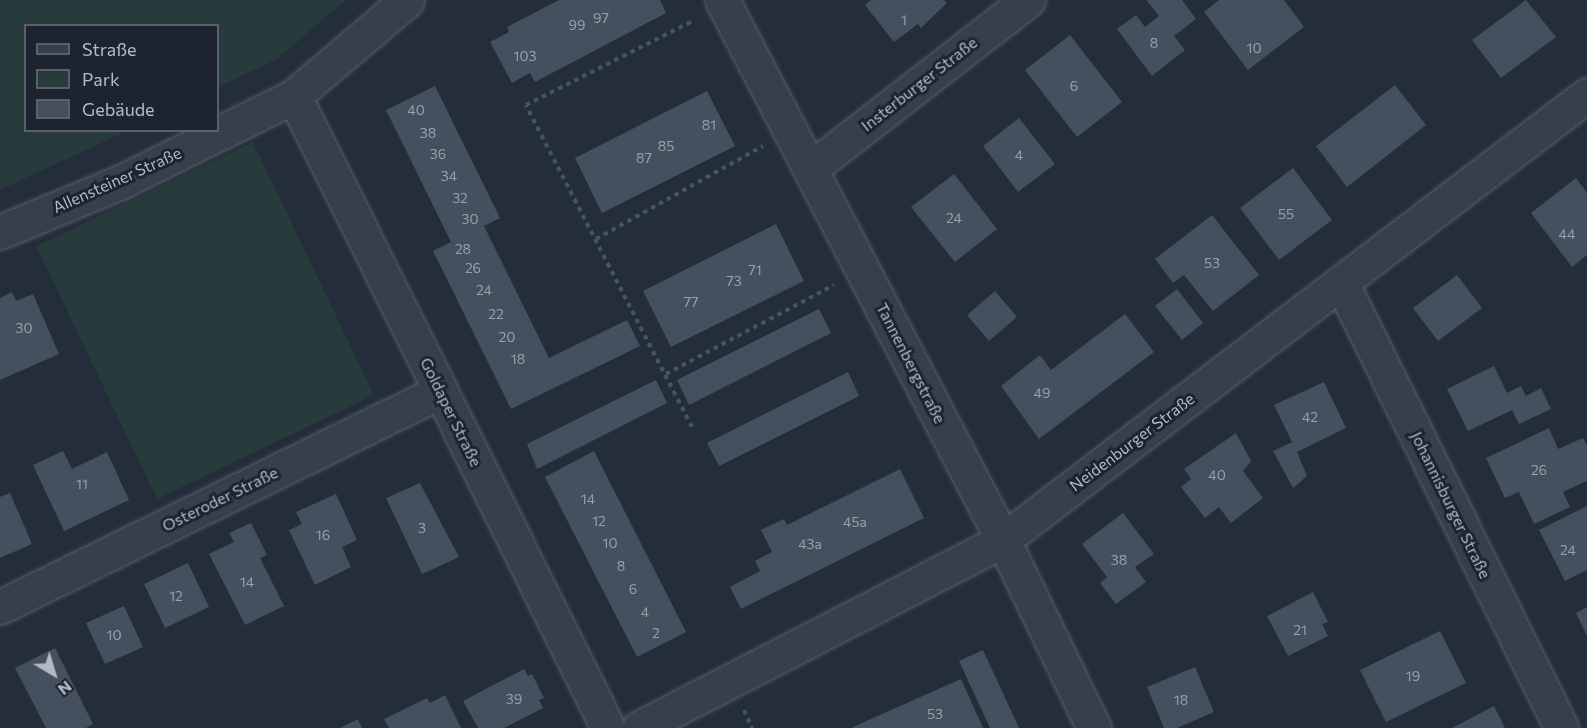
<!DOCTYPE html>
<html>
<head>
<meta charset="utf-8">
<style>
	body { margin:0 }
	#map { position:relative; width:1587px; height:728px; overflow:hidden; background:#242d3a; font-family:Commissioner,sans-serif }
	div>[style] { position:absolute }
	.green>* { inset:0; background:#273a3c }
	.building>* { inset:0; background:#45505e }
	.path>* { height:4px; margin-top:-2px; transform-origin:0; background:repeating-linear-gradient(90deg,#45575a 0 4.5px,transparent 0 9px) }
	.roads { filter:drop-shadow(0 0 2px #555d68) drop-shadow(0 0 2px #555d68) }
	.street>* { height:33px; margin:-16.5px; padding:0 16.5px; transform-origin:16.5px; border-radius:16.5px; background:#373f4a }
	span { translate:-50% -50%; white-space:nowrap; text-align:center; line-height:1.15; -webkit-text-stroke:6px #1d242f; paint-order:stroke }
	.number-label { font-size:14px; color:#98a0ac }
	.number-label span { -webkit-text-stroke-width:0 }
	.street-label { font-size:16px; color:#b3bac6 }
	.legend { position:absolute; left:24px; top:24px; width:195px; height:108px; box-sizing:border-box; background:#1d242f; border:2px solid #59606b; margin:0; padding:8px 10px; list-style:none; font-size:18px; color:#b3bac6 }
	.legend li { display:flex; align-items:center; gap:12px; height:30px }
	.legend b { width:30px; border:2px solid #59606b }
	.north { position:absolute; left:24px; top:644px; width:60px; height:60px; -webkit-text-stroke:4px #1d242f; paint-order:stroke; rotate:142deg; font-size:16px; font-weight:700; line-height:24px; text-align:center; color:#b3bac6 }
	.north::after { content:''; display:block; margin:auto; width:21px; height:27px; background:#b3bac6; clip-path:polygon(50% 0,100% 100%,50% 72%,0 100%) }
</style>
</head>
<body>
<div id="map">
	<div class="green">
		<div style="clip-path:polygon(0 0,346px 0,277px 59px,218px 87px,218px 26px,26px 26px,26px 130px,127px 131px,0 190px)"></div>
		<div style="clip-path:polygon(253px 142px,374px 395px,157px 499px,36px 246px)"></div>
	</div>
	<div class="building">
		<div style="clip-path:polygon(559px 0,660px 0,666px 13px,535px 82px,530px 73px,512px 83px,490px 42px,509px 32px,507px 27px)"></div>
		<div style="clip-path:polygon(871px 0,944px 0,947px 3px,921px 28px,918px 24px,894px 42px,865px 5px)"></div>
		<div style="clip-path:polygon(1146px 0,1182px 0,1196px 19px,1174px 36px,1185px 50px,1152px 76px,1117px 29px,1136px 15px,1145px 27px,1159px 16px)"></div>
		<div style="clip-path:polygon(1219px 0,1284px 0,1304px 27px,1248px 70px,1204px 12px)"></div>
		<div style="clip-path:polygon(1526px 0,1556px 37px,1501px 78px,1472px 40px)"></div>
		<div style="clip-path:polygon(1070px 35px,1122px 102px,1077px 137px,1025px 70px)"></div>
		<div style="clip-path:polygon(1395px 85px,1426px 125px,1347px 187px,1316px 146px)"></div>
		<div style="clip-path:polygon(435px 86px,500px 218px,484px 226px,549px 358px,627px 320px,640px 346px,511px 409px,433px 251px,451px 242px,386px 110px)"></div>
		<div style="clip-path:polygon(707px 91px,735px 146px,602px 213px,575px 158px)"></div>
		<div style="clip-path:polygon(1019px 118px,1055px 164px,1018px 192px,983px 146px)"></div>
		<div style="clip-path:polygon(1293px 168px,1332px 220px,1279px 260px,1240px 208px)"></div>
		<div style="clip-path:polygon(954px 174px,997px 229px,955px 262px,911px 207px)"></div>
		<div style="clip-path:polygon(1576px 178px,1587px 193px,1587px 255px,1572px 267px,1531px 213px)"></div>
		<div style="clip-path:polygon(1212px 215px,1259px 275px,1213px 311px,1184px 275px,1173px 283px,1155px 259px)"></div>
		<div style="clip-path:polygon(776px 224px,804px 281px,671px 347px,643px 291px)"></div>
		<div style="clip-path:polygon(1457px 275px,1482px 308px,1438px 341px,1413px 308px)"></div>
		<div style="clip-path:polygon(1177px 289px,1203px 323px,1182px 340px,1155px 306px)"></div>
		<div style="clip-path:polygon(995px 291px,1017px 317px,989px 341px,967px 315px)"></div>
		<div style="clip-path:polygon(12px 292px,16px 301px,33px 294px,59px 354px,0 380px,0 298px)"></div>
		<div style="clip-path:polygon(819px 309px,831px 333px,689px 405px,677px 380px)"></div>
		<div style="clip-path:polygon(1125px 314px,1154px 352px,1039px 439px,1001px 386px,1040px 355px,1051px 370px)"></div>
		<div style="clip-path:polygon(1494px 366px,1507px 393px,1521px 386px,1526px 396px,1541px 388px,1551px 409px,1519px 424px,1512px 410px,1468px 431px,1447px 389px)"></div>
		<div style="clip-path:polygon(848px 372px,859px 396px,719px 466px,707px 443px)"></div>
		<div style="clip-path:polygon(656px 380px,667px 403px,537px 469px,527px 444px)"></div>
		<div style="clip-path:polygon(1324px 382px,1346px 428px,1297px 452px,1307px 476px,1293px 488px,1273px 451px,1292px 442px,1274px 405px)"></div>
		<div style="clip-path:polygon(1549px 428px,1558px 449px,1583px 438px,1587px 446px,1587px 481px,1563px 492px,1570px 507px,1534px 524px,1519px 492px,1505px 498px,1486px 458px)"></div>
		<div style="clip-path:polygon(1236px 433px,1251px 461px,1243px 471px,1263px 498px,1231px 523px,1219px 507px,1205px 518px,1181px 487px,1191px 479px,1184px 469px)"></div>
		<div style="clip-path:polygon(63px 451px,72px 469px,107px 452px,129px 500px,64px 531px,33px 465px)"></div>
		<div style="clip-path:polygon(594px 451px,686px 632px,637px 657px,545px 477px)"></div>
		<div style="clip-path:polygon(900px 469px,924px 518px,741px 609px,730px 587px,760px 571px,755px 561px,772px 552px,761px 530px,784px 519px,787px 525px)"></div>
		<div style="clip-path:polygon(420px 483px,459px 557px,422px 574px,386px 498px)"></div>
		<div style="clip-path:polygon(10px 493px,32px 544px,0 558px,0 497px)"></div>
		<div style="clip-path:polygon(336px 494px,357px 540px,342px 547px,351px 567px,315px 585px,289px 530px,302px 524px,296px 512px)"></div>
		<div style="clip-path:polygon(1587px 506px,1587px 570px,1565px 581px,1539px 530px)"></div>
		<div style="clip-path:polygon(1123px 513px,1154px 554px,1135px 567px,1146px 582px,1116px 604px,1100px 583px,1107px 577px,1082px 544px)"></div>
		<div style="clip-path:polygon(251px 523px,267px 555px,260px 558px,284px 606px,245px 625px,209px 554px,234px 542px,229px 533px)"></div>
		<div style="clip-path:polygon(188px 563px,209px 607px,165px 628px,144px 584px)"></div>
		<div style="clip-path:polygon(1313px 592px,1328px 622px,1322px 624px,1328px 636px,1288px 656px,1267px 616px)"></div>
		<div style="clip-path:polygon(124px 606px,143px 647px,105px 664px,86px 623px)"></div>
		<div style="clip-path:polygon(1587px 607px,1587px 636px,1576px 613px)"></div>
		<div style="clip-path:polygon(1440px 631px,1466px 683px,1386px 722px,1360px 670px)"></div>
		<div style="clip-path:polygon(55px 648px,93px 724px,86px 728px,46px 728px,15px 668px)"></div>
		<div style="clip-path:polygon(983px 650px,1019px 728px,990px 728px,959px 661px)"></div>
		<div style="clip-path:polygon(1195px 667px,1214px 712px,1177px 728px,1164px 728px,1147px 687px)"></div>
		<div style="clip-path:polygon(524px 669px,528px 676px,532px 674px,544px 698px,539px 700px,543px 708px,504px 728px,478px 728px,463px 701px)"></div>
		<div style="clip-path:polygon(961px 679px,983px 728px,851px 728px,891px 710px)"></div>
		<div style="clip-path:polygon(445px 695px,461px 728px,389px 728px,384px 719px,427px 698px,430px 703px)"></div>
		<div style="clip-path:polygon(1494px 706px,1505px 728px,1452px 728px)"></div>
		<div style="clip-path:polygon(358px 719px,362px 728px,340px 728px)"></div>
	</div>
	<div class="path">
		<div style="left:596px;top:239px;width:191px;rotate:-29.1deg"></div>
		<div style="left:666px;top:374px;width:190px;rotate:-27.9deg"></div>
		<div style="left:692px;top:427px;width:362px;rotate:-117.3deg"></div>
		<div style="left:526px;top:105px;width:189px;rotate:-26.7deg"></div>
		<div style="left:744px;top:710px;width:20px;rotate:66deg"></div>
	</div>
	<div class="roads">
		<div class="street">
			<div style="left:722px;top:0;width:609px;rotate:62.51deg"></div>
			<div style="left:1003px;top:540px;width:209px;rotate:64.2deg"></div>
			<div style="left:294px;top:96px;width:706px;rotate:63.58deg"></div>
			<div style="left:810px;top:169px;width:276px;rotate:-37.8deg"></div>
			<div style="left:0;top:232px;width:133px;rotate:-22.5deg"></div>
			<div style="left:123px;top:181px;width:191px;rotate:-26.4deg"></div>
			<div style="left:294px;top:96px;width:148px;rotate:-40.3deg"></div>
			<div style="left:1341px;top:282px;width:497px;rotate:63.7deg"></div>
			<div style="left:0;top:607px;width:491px;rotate:-26.1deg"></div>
			<div style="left:639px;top:728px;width:410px;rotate:-27.3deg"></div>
			<div style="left:1003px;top:540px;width:734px;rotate:-37.31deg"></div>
		</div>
	</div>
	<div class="number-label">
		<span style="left:601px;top:18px">97</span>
		<span style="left:904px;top:20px">1</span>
		<span style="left:577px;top:25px">99</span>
		<span style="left:1154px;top:43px">8</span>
		<span style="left:1254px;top:48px">10</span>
		<span style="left:525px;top:56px">103</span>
		<span style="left:1074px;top:86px">6</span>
		<span style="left:416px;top:110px">40</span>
		<span style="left:709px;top:125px">81</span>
		<span style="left:428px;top:133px">38</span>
		<span style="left:666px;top:146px">85</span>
		<span style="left:438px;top:154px">36</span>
		<span style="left:1019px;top:155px">4</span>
		<span style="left:644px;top:158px">87</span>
		<span style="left:449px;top:176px">34</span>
		<span style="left:460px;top:198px">32</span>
		<span style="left:1286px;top:214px">55</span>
		<span style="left:954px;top:218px">24</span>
		<span style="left:470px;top:219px">30</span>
		<span style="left:1567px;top:234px">44</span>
		<span style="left:463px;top:249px">28</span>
		<span style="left:1212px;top:263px">53</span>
		<span style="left:473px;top:268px">26</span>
		<span style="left:755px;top:270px">71</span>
		<span style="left:734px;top:281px">73</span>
		<span style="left:484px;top:290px">24</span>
		<span style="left:691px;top:302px">77</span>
		<span style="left:496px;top:314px">22</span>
		<span style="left:24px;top:328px">30</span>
		<span style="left:507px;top:337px">20</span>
		<span style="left:518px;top:359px">18</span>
		<span style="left:1042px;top:393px">49</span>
		<span style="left:1310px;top:417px">42</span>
		<span style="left:1539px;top:470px">26</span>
		<span style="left:1217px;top:475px">40</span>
		<span style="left:82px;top:484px">11</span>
		<span style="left:588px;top:499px">14</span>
		<span style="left:599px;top:521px">12</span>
		<span style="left:855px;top:522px">45a</span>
		<span style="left:422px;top:528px">3</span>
		<span style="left:323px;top:535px">16</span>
		<span style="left:610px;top:543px">10</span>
		<span style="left:810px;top:544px">43a</span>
		<span style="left:1568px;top:550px">24</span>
		<span style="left:1119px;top:560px">38</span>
		<span style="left:621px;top:566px">8</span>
		<span style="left:247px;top:582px">14</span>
		<span style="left:633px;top:589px">6</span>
		<span style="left:176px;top:596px">12</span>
		<span style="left:645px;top:612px">4</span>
		<span style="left:1300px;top:630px">21</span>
		<span style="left:656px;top:633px">2</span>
		<span style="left:114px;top:635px">10</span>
		<span style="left:1413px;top:676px">19</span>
		<span style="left:514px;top:699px">39</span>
		<span style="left:1181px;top:700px">18</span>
		<span style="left:935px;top:714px">53</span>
	</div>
	<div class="street-label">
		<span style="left:919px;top:84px;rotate:-38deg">Insterburger Straße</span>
		<span style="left:117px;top:180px;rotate:-24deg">Allensteiner Straße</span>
		<span style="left:911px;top:363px;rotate:63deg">Tannenbergstraße</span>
		<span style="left:451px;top:412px;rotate:64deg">Goldaper Straße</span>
		<span style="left:1132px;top:442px;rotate:-37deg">Neidenburger Straße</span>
		<span style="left:220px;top:499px;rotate:-26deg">Osteroder Straße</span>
		<span style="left:1451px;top:505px;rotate:64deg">Johannisburger Straße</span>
	</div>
	<ul class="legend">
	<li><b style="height:8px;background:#373f4a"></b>Straße</li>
	<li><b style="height:16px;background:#273a3c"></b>Park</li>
	<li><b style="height:16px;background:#45505e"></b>Gebäude</li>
	</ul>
	<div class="north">N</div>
</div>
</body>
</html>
